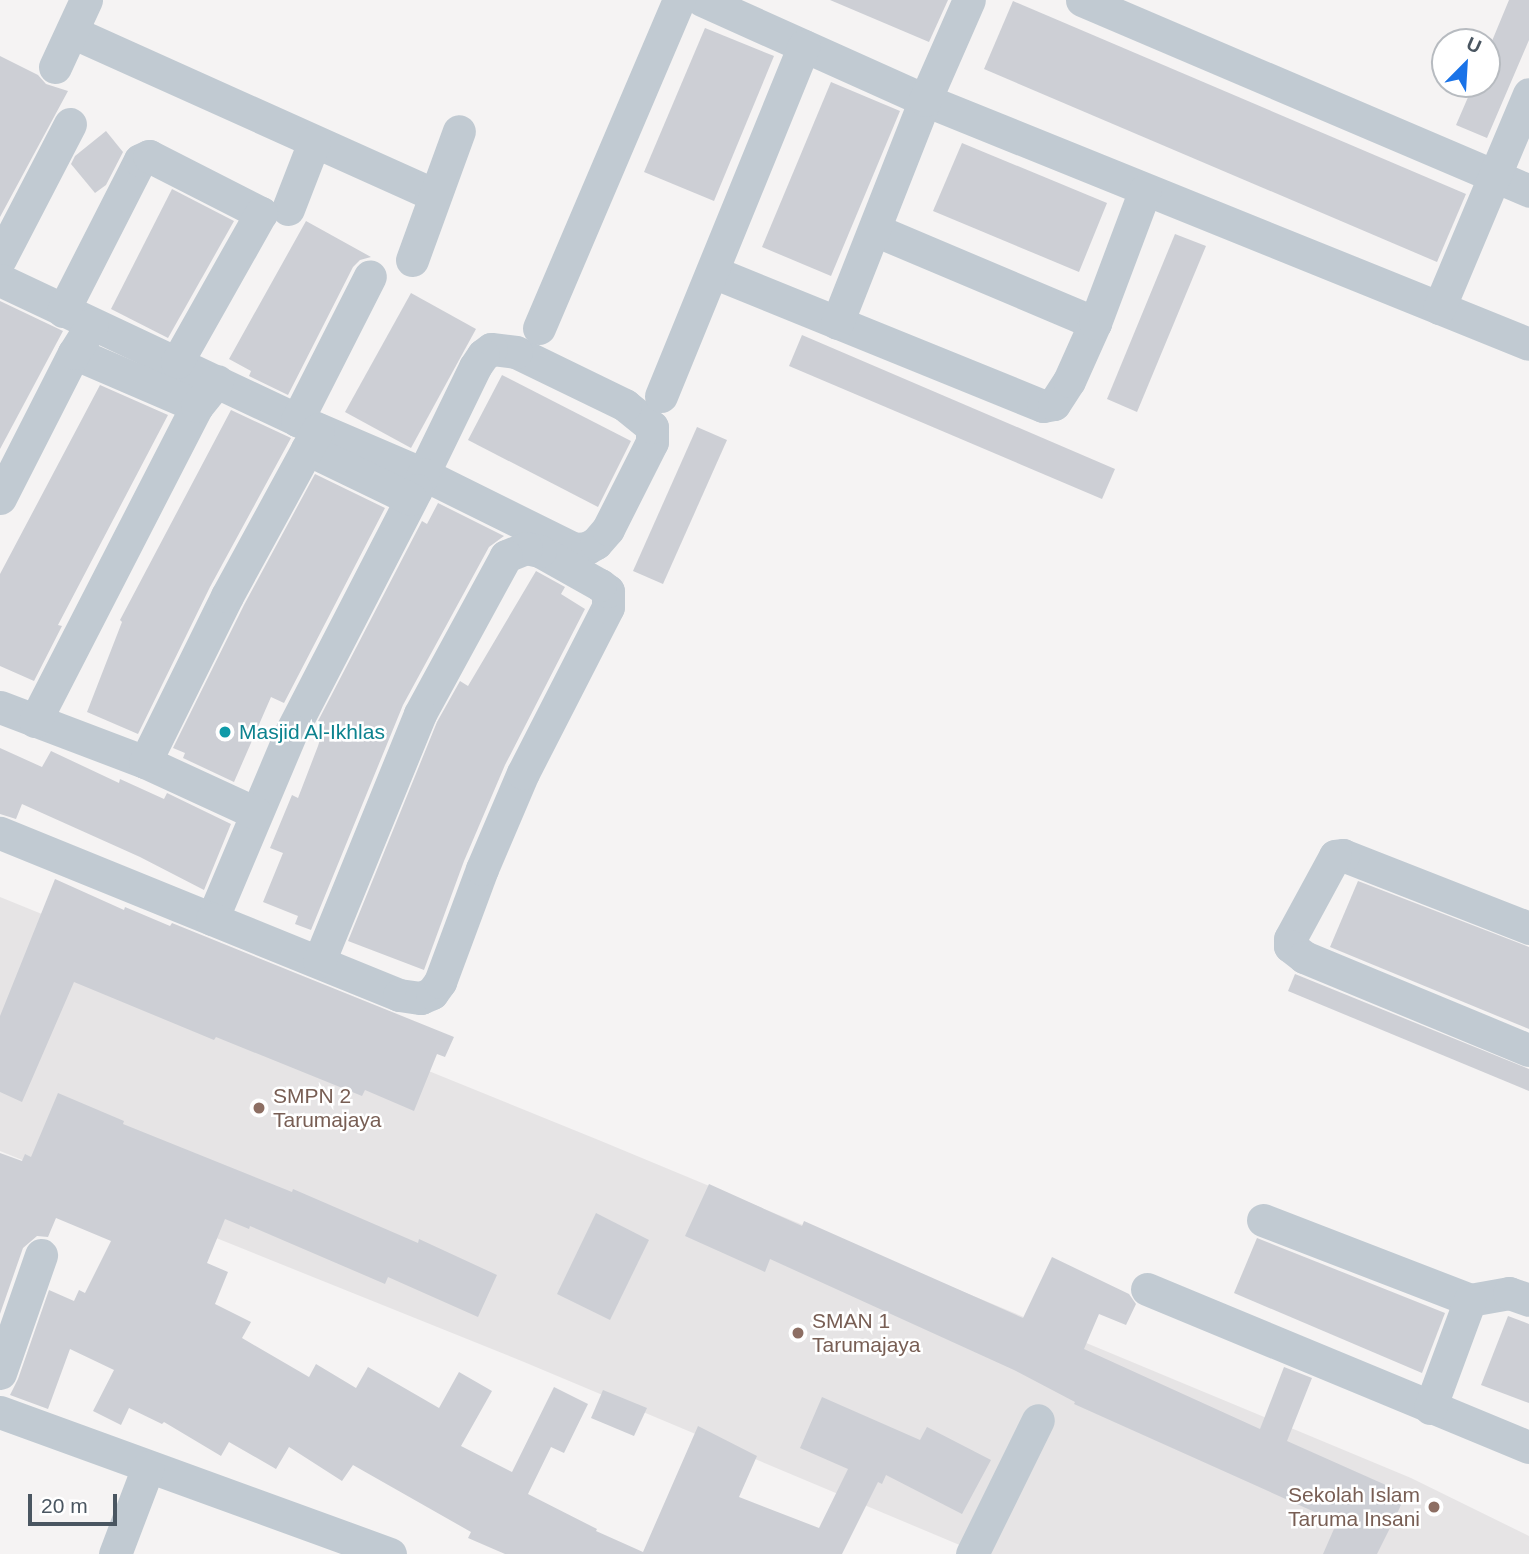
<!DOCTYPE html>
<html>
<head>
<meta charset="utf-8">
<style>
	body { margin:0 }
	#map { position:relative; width:1529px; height:1554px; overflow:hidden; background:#f5f3f3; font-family:Helvetica,sans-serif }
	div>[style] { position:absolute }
	.education>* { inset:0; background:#e6e4e5 }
	.building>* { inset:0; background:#cdcfd5 }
	.minor>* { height:33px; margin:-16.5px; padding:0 16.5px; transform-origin:16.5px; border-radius:16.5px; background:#c1cad2 }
	.dots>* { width:19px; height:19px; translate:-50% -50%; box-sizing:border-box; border:4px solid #fff; border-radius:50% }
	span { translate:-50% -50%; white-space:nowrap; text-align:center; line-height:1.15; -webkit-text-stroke:5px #fff; paint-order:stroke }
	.culture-label { font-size:21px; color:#0d838f }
	.left { translate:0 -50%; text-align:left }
	.education-label { font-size:21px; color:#785e54 }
	.right { translate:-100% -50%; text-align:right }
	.north { position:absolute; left:1431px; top:28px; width:70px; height:70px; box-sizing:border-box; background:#fff; border:2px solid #b7bbc0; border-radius:50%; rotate:24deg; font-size:19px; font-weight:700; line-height:28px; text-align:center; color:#4a5661 }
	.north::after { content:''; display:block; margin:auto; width:24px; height:32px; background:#1a73e8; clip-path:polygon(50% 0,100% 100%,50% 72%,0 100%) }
	.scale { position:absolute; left:28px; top:1494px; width:89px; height:32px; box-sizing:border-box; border:4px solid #4a5661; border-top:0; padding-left:9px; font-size:21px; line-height:24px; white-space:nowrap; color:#4a5661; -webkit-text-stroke:5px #fff; paint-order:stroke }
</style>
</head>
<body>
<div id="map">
	<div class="education">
		<div style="clip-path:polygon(0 897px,601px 1141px,1411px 1478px,1529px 1536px,1529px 1554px,981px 1554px,524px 1362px,0 1151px)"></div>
	</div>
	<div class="building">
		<div style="clip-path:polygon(830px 0,948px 0,929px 42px)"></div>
		<div style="clip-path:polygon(1509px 0,1529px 0,1529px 40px,1487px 138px,1456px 125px,1472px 88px,1487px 90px,1487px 53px)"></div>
		<div style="clip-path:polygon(1013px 1px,1466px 194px,1437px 262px,984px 69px)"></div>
		<div style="clip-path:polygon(705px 28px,774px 56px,714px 201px,644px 172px)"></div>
		<div style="clip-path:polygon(0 56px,38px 75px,46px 84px,68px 91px,0 217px)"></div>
		<div style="clip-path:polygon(831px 82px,900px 111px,831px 276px,762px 247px)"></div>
		<div style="clip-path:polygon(106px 131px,123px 152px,106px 185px,95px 193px,71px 164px,75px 156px)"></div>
		<div style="clip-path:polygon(962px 143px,1107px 203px,1079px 272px,933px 211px)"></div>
		<div style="clip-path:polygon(172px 189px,234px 221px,168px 338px,111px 309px)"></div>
		<div style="clip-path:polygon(306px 221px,371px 257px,360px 260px,353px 267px,288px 395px,249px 376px,251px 371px,229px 359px)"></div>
		<div style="clip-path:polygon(1175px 234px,1206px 246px,1137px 412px,1107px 399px)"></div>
		<div style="clip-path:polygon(411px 293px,476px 329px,411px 448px,345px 412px)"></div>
		<div style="clip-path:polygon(0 301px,63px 331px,0 449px)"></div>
		<div style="clip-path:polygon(802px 335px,1115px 469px,1102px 499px,789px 366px)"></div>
		<div style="clip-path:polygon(502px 375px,631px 441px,598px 507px,468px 440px)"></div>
		<div style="clip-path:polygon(100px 385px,168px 415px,58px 625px,62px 626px,34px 681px,0 666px,0 574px)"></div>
		<div style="clip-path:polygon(231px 410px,291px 438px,210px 587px,138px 734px,87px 712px,122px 622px,120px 620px)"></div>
		<div style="clip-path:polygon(697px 427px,727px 440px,663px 584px,633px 571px)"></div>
		<div style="clip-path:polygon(315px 474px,385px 508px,284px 703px,271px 697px,234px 782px,183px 758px,185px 753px,173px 748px,244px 605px)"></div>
		<div style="clip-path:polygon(438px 503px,504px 536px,489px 547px,403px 705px,311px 930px,295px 924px,298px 916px,263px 902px,283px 853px,270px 848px,292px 795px,298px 798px,318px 746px,325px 724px,318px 721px,422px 521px,427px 524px)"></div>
		<div style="clip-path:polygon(536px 571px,565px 587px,561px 594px,585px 609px,505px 765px,464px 861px,424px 970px,348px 941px,437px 722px,460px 681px,468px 686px)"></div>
		<div style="clip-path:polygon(0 748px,42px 767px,51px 751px,119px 783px,120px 779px,164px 799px,167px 793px,231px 824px,204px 890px,140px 857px,22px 804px,16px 819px,0 814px)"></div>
		<div style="clip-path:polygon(55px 879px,124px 910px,125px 907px,170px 926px,172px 923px,454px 1037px,445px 1057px,437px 1054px,414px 1111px,365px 1090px,362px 1096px,216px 1037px,214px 1040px,74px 982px,22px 1102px,0 1092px,0 1016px)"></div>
		<div style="clip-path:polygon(1358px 881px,1529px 947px,1529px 1029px,1330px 947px)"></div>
		<div style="clip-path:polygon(1295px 974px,1529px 1069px,1529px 1091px,1288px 991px)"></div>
		<div style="clip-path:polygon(58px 1093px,124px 1121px,123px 1124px,292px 1192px,293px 1189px,418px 1243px,419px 1239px,497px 1275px,478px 1317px,388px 1277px,385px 1284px,250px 1226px,249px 1229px,225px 1219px,207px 1263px,228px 1272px,215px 1304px,251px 1322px,242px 1338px,309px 1377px,316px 1364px,356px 1388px,368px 1367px,439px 1408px,459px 1372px,492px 1391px,461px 1446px,512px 1472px,554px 1387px,588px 1404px,564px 1453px,551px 1447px,528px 1494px,597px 1529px,596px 1531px,643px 1552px,698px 1426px,757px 1456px,739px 1497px,819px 1528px,848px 1469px,800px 1448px,822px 1397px,920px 1440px,927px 1427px,991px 1460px,962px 1514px,886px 1475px,882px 1484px,878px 1482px,842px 1554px,505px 1554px,468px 1538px,471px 1532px,353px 1465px,342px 1481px,289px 1447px,276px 1469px,229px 1442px,221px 1456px,164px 1422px,162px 1424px,129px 1408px,121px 1425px,93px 1411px,114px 1370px,70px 1349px,48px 1409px,10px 1395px,18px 1379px,49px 1290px,74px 1301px,79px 1290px,85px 1293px,111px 1241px,56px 1218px,48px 1237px,37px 1236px,23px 1248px,0 1314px,0 1153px,22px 1161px,25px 1154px,31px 1157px)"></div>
		<div style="clip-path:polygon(709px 1184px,802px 1226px,804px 1221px,1023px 1318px,1052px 1257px,1129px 1294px,1136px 1304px,1126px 1325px,1099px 1314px,1084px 1349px,1260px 1429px,1284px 1367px,1312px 1378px,1287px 1441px,1406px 1494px,1395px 1518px,1377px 1554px,1323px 1554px,1337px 1522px,1074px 1404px,1075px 1402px,1014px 1370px,770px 1259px,765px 1272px,685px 1236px)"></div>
		<div style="clip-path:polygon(596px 1213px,649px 1240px,610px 1320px,557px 1294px)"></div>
		<div style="clip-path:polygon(1257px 1238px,1445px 1313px,1422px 1373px,1234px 1293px)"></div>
		<div style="clip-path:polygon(1508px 1316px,1529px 1324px,1529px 1403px,1481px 1385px)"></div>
		<div style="clip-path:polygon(603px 1390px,647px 1408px,634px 1436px,591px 1418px)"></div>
	</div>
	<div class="minor">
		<div style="left:702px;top:0;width:244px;rotate:24.2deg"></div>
		<div style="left:925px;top:100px;width:651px;rotate:22deg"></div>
		<div style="left:1082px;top:0;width:486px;rotate:23.1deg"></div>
		<div style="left:72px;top:32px;width:396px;rotate:24.2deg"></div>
		<div style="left:55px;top:67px;width:74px;rotate:-65.2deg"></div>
		<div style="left:288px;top:209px;width:72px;rotate:-68.8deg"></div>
		<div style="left:875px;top:230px;width:239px;rotate:22.9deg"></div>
		<div style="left:0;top:259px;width:152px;rotate:-62.6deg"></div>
		<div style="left:412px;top:260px;width:137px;rotate:-70deg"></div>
		<div style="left:713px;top:272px;width:356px;rotate:22.1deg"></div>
		<div style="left:1043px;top:406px;width:11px;rotate:-10deg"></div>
		<div style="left:1054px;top:404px;width:27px;rotate:-57deg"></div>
		<div style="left:1069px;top:381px;width:64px;rotate:-65.9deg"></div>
		<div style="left:1095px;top:323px;width:142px;rotate:-69.4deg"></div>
		<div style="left:0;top:280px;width:328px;rotate:25.2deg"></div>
		<div style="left:297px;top:420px;width:137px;rotate:23.2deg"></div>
		<div style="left:423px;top:474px;width:169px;rotate:26.4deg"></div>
		<div style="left:574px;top:549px;width:13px;rotate:-4deg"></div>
		<div style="left:587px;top:548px;width:10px;rotate:-29deg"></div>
		<div style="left:596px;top:543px;width:18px;rotate:-49deg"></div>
		<div style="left:608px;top:529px;width:97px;rotate:-63.2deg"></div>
		<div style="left:652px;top:442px;width:15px;rotate:-90deg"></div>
		<div style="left:652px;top:427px;width:35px;rotate:-141deg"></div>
		<div style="left:625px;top:405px;width:121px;rotate:-154.1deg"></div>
		<div style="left:516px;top:352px;width:25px;rotate:-173deg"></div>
		<div style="left:491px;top:349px;width:10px;rotate:143deg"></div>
		<div style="left:483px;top:355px;width:14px;rotate:124deg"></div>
		<div style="left:475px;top:367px;width:119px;rotate:115.9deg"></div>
		<div style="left:423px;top:474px;width:17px;rotate:114deg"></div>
		<div style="left:416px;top:490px;width:270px;rotate:117.3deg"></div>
		<div style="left:292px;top:730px;width:205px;rotate:112.9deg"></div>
		<div style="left:212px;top:919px;width:229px;rotate:-157.9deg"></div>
		<div style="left:1439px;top:308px;width:232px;rotate:-67.2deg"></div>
		<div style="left:63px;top:311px;width:169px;rotate:-63deg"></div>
		<div style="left:140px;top:160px;width:10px;rotate:-24deg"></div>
		<div style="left:149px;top:156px;width:126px;rotate:27deg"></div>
		<div style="left:261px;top:213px;width:171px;rotate:119.4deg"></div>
		<div style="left:837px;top:323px;width:240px;rotate:-68.5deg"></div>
		<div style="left:925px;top:100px;width:109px;rotate:-66.3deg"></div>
		<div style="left:539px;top:328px;width:357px;rotate:-66.9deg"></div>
		<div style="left:74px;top:353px;width:134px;rotate:23.3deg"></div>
		<div style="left:661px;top:396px;width:378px;rotate:-67.8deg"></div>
		<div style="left:297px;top:420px;width:161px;rotate:-63.1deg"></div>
		<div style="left:307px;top:449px;width:115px;rotate:25.7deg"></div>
		<div style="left:0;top:498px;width:163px;rotate:-63deg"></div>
		<div style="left:74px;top:353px;width:34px;rotate:-58deg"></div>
		<div style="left:0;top:707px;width:155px;rotate:20.8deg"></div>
		<div style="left:145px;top:762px;width:122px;rotate:24.7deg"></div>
		<div style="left:35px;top:721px;width:354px;rotate:-62.8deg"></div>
		<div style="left:197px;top:406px;width:32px;rotate:-51deg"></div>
		<div style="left:145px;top:762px;width:185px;rotate:-63.7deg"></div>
		<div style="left:227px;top:596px;width:190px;rotate:-61.4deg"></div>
		<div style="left:212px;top:919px;width:202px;rotate:22.1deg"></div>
		<div style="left:399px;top:995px;width:22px;rotate:8deg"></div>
		<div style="left:421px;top:998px;width:12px;rotate:-24deg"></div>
		<div style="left:432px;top:993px;width:14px;rotate:-54deg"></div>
		<div style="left:440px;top:982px;width:121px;rotate:-69.6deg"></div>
		<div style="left:482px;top:869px;width:104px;rotate:-66.9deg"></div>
		<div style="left:523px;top:773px;width:186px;rotate:-62.9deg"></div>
		<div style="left:608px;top:607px;width:16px;rotate:-90deg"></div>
		<div style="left:608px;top:591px;width:10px;rotate:-143deg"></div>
		<div style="left:600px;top:585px;width:69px;rotate:-150.5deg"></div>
		<div style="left:540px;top:551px;width:14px;rotate:-168deg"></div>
		<div style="left:526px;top:548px;width:22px;rotate:158deg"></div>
		<div style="left:506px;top:556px;width:180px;rotate:118.6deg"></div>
		<div style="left:420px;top:714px;width:267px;rotate:112.2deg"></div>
		<div style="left:1529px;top:928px;width:200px;rotate:-158.6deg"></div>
		<div style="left:1343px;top:855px;width:8px;rotate:173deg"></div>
		<div style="left:1335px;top:856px;width:94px;rotate:118.5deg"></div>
		<div style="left:1290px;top:939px;width:7px;rotate:90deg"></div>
		<div style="left:1290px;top:946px;width:18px;rotate:38deg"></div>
		<div style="left:1304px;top:957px;width:243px;rotate:22.5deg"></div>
		<div style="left:1263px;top:1220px;width:222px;rotate:21.1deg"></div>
		<div style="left:1470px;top:1300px;width:40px;rotate:-10deg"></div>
		<div style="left:1509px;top:1293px;width:21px;rotate:19deg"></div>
		<div style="left:1147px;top:1289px;width:413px;rotate:22.5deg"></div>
		<div style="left:0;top:1373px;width:125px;rotate:-70.8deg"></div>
		<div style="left:1430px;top:1408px;width:115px;rotate:-69.7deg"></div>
		<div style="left:0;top:1412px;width:415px;rotate:20deg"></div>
		<div style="left:115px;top:1554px;width:93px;rotate:-69.2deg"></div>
		<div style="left:972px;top:1554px;width:149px;rotate:-63.8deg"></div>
	</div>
	<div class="dots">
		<div style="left:225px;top:732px;background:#0f9aa8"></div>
		<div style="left:259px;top:1108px;background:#8d6e63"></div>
		<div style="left:798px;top:1333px;background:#8d6e63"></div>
		<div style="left:1434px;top:1507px;background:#8d6e63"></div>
	</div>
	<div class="culture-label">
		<span class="left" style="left:239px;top:732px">Masjid Al-Ikhlas</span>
	</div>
	<div class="education-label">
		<span class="left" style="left:273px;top:1108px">SMPN 2<br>Tarumajaya</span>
		<span class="left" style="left:812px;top:1333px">SMAN 1<br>Tarumajaya</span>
		<span class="right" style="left:1420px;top:1507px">Sekolah Islam<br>Taruma Insani</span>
	</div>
	<div class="north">U</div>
	<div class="scale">20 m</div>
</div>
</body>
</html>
